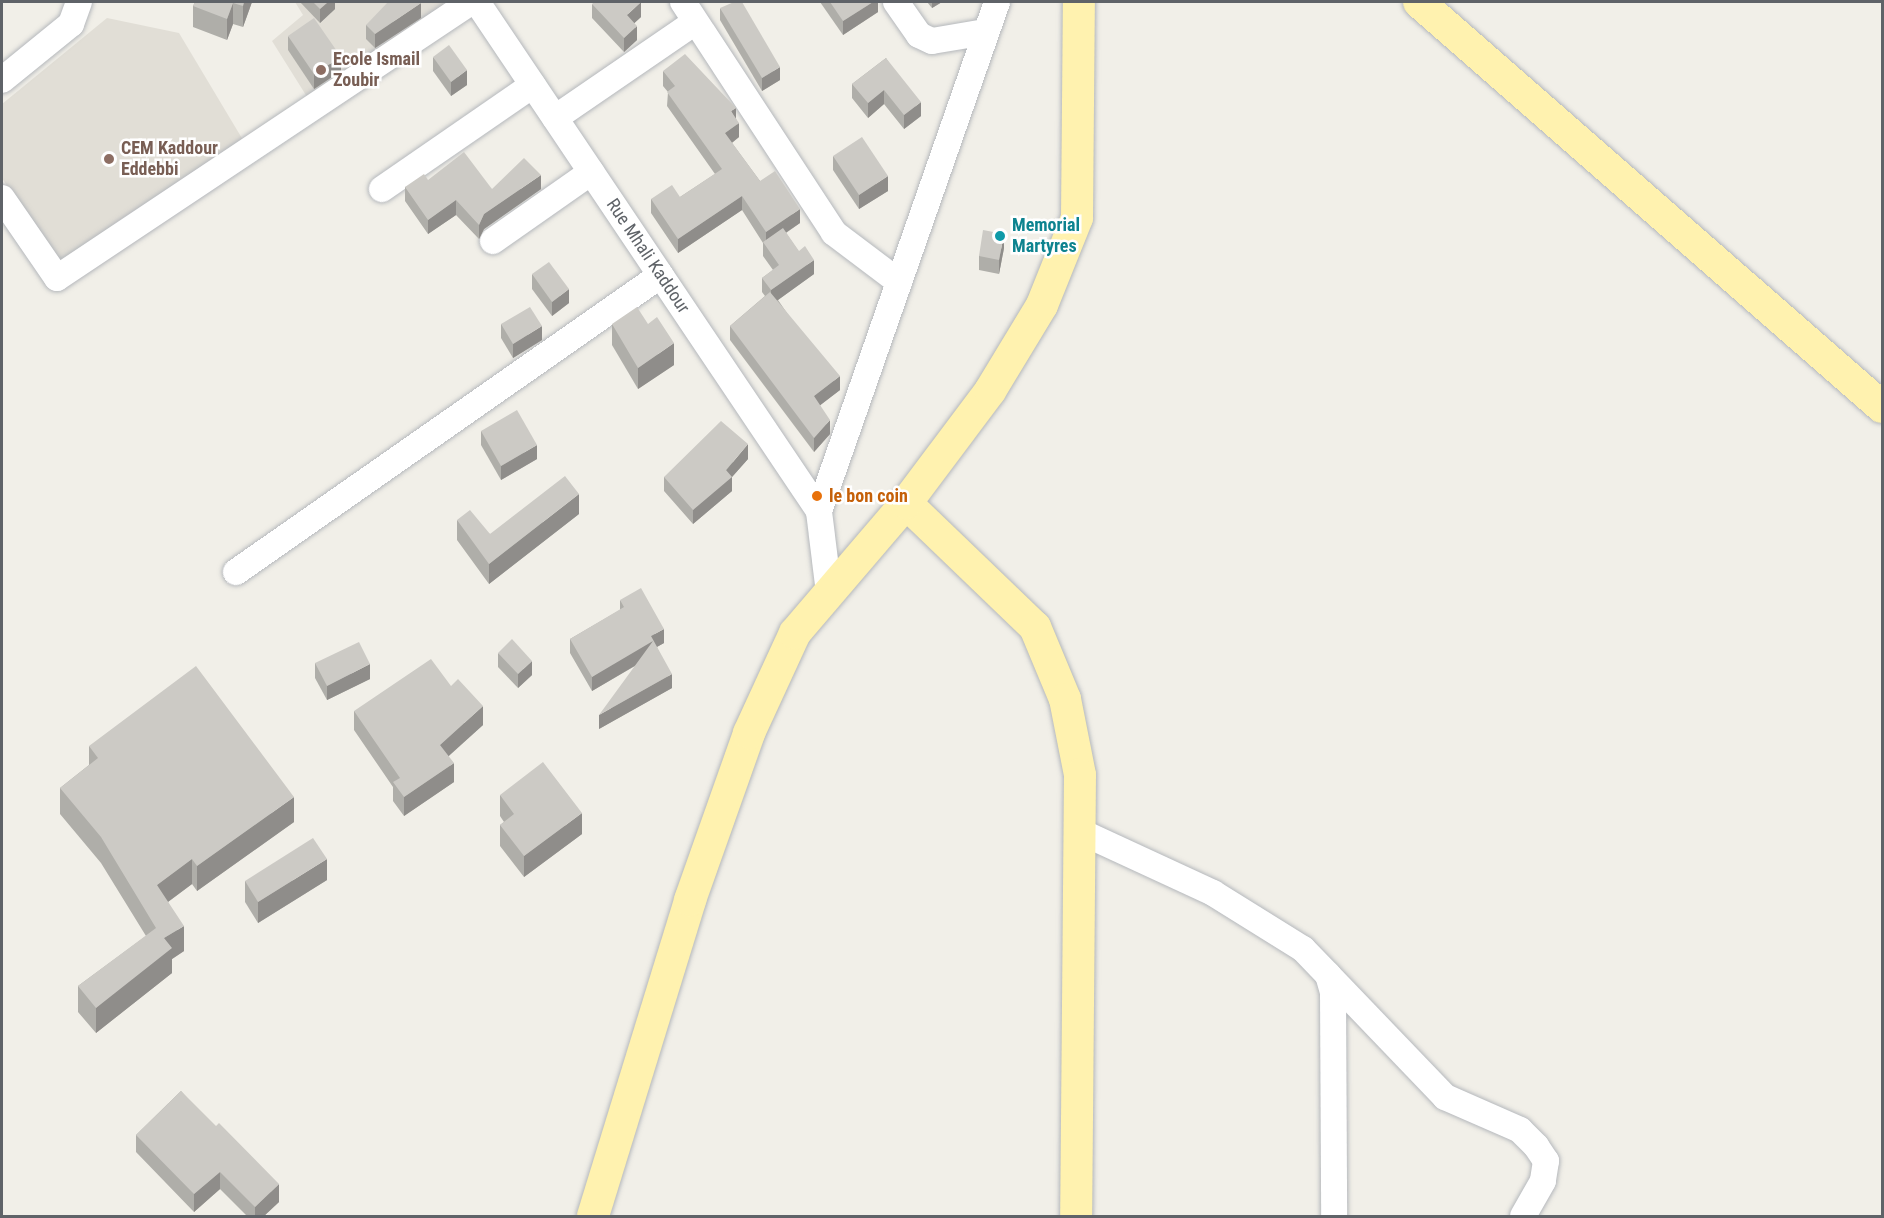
<!DOCTYPE html>
<html>
<head>
<meta charset="utf-8">
<style>
	body { margin:0 }
	#map { position:relative; width:1884px; height:1218px; overflow:hidden; background:#f1efe8; font-family:"Roboto Condensed",sans-serif }
	div>[style] { position:absolute }
	.education>* { inset:0; background:#e1ded6 }
	.roads { filter:drop-shadow(0 0 2px #b5b8bc) drop-shadow(0 0 2px #b5b8bc) }
	.minor>* { height:26px; margin:-13px; padding:0 13px; transform-origin:13px; border-radius:13px; background:#fff }
	.major>* { height:32px; margin:-16px; padding:0 16px; transform-origin:16px; border-radius:16px; background:#fff2af }
	.wall>* { inset:0; background:#afaea9 }
	.shaded-wall>* { inset:0; background:#8f8d8a }
	.building>* { inset:0; background:#cccac5 }
	.dots>* { width:16px; height:16px; translate:-50% -50%; box-sizing:border-box; border:3px solid #fff; border-radius:50% }
	span { translate:-50% -50%; white-space:nowrap; text-align:center; line-height:1.15; -webkit-text-stroke:5px #fff; paint-order:stroke }
	.education-label { font-size:18px; color:#785e54; font-weight:700 }
	.left { translate:0 -50%; text-align:left }
	.culture-label { font-size:18px; color:#0d838f; font-weight:700 }
	.street-label { font-size:18px; color:#5f6368 }
	.food-label { font-size:18px; color:#c56008; font-weight:700 }
	.frame { position:absolute; inset:0; border:3px solid #5f6368; pointer-events:none }
</style>
</head>
<body>
<div id="map">
	<div class="education">
		<div style="clip-path:polygon(295px 2px,442px 2px,445px 6px,309px 100px,272px 41px,303px 15px)"></div>
		<div style="clip-path:polygon(107px 18px,179px 33px,243px 140px,59px 268px,2px 178px,2px 104px)"></div>
	</div>
	<div class="roads">
		<div class="minor">
			<div style="left:477px;top:2px;width:613px;rotate:56.1deg"></div>
			<div style="left:683px;top:2px;width:276px;rotate:56.8deg"></div>
			<div style="left:834px;top:233px;width:81px;rotate:37deg"></div>
			<div style="left:896px;top:2px;width:40px;rotate:55.1deg"></div>
			<div style="left:919px;top:35px;width:14px;rotate:25deg"></div>
			<div style="left:932px;top:41px;width:55px;rotate:-9.5deg"></div>
			<div style="left:2px;top:80px;width:89px;rotate:-39.1deg"></div>
			<div style="left:71px;top:24px;width:23px;rotate:-70deg"></div>
			<div style="left:555px;top:118px;width:168px;rotate:-34.4deg"></div>
			<div style="left:382px;top:189px;width:183px;rotate:-34.6deg"></div>
			<div style="left:2px;top:198px;width:97px;rotate:55.5deg"></div>
			<div style="left:57px;top:278px;width:498px;rotate:-33.7deg"></div>
			<div style="left:493px;top:241px;width:120px;rotate:-35.1deg"></div>
			<div style="left:236px;top:572px;width:518px;rotate:-34.95deg"></div>
			<div style="left:829px;top:593px;width:83px;rotate:-97deg"></div>
			<div style="left:819px;top:511px;width:539px;rotate:-70.72deg"></div>
			<div style="left:1079px;top:831px;width:148px;rotate:24.8deg"></div>
			<div style="left:1213px;top:893px;width:106px;rotate:31.9deg"></div>
			<div style="left:1303px;top:949px;width:36px;rotate:46deg"></div>
			<div style="left:1328px;top:975px;width:19px;rotate:74deg"></div>
			<div style="left:1333px;top:993px;width:223px;rotate:89.7deg"></div>
			<div style="left:1328px;top:975px;width:169px;rotate:46.2deg"></div>
			<div style="left:1445px;top:1097px;width:82px;rotate:23.7deg"></div>
			<div style="left:1520px;top:1130px;width:23px;rotate:45deg"></div>
			<div style="left:1536px;top:1146px;width:18px;rotate:56deg"></div>
			<div style="left:1546px;top:1161px;width:20px;rotate:99deg"></div>
			<div style="left:1543px;top:1181px;width:40px;rotate:119.7deg"></div>
		</div>
		<div class="major">
			<div style="left:1419px;top:2px;width:615px;rotate:41.18deg"></div>
			<div style="left:906px;top:503px;width:179px;rotate:43.9deg"></div>
			<div style="left:1035px;top:627px;width:78px;rotate:67.4deg"></div>
			<div style="left:1065px;top:699px;width:77px;rotate:78.8deg"></div>
			<div style="left:1080px;top:775px;width:441px;rotate:90.5deg"></div>
			<div style="left:593px;top:1216px;width:331px;rotate:-72.9deg"></div>
			<div style="left:690px;top:900px;width:177px;rotate:-70.5deg"></div>
			<div style="left:749px;top:733px;width:110px;rotate:-65.3deg"></div>
			<div style="left:795px;top:633px;width:171px;rotate:-49.5deg"></div>
			<div style="left:906px;top:503px;width:140px;rotate:-53.1deg"></div>
			<div style="left:990px;top:391px;width:100px;rotate:-58.8deg"></div>
			<div style="left:1042px;top:305px;width:94px;rotate:-68.1deg"></div>
			<div style="left:1077px;top:218px;width:216px;rotate:-89.5deg"></div>
		</div>
	</div>
	<div class="wall">
		<div style="clip-path:polygon(195px 2px,252px 2px,243px 27px,233px 24px,227px 40px,193px 27px,193px 6px)"></div>
		<div style="clip-path:polygon(300px 2px,335px 2px,335px 9px,320px 23px)"></div>
		<div style="clip-path:polygon(820px 2px,878px 2px,878px 12px,843px 35px)"></div>
		<div style="clip-path:polygon(927px 2px,942px 2px,932px 8px)"></div>
		<div style="clip-path:polygon(592px 4px,641px 17px,634px 23px,637px 40px,624px 52px,592px 18px)"></div>
		<div style="clip-path:polygon(720px 8px,780px 80px,762px 91px,720px 20px)"></div>
		<div style="clip-path:polygon(421px 18px,375px 48px,366px 39px,366px 25px)"></div>
		<div style="clip-path:polygon(288px 36px,341px 71px,314px 89px,288px 50px)"></div>
		<div style="clip-path:polygon(433px 57px,467px 85px,451px 96px,433px 71px)"></div>
		<div style="clip-path:polygon(886px 58px,921px 116px,904px 129px,884px 104px,868px 118px,852px 98px,852px 84px)"></div>
		<div style="clip-path:polygon(663px 71px,736px 118px,739px 137px,732px 143px,760px 181px,800px 223px,786px 233px,814px 274px,778px 300px,840px 390px,820px 405px,830px 434px,814px 452px,730px 340px,730px 326px,765px 296px,762px 292px,762px 278px,773px 270px,763px 256px,763px 243px,742px 210px,678px 253px,651px 213px,651px 199px,680px 197px,715px 174px,667px 106px,668px 92px,663px 86px)"></div>
		<div style="clip-path:polygon(833px 156px,888px 191px,859px 209px,833px 170px)"></div>
		<div style="clip-path:polygon(428px 180px,492px 189px,541px 189px,484px 229px,479px 239px,456px 215px,428px 234px,405px 201px,405px 187px)"></div>
		<div style="clip-path:polygon(1004px 248px,999px 274px,979px 270px,979px 256px)"></div>
		<div style="clip-path:polygon(532px 274px,569px 303px,552px 316px,532px 289px)"></div>
		<div style="clip-path:polygon(501px 324px,542px 340px,513px 358px,501px 338px)"></div>
		<div style="clip-path:polygon(612px 324px,674px 365px,638px 389px,612px 345px)"></div>
		<div style="clip-path:polygon(481px 431px,537px 459px,501px 480px,481px 445px)"></div>
		<div style="clip-path:polygon(748px 459px,732px 477px,732px 491px,693px 524px,664px 491px,664px 477px)"></div>
		<div style="clip-path:polygon(579px 514px,489px 584px,457px 540px,457px 520px,490px 534px)"></div>
		<div style="clip-path:polygon(620px 600px,664px 643px,657px 647px,672px 688px,599px 729px,635px 666px,592px 691px,570px 653px,570px 639px,620px 610px)"></div>
		<div style="clip-path:polygon(498px 653px,532px 675px,518px 688px,498px 667px)"></div>
		<div style="clip-path:polygon(315px 663px,370px 679px,327px 700px,315px 678px)"></div>
		<div style="clip-path:polygon(354px 711px,483px 725px,448px 756px,454px 782px,404px 816px,393px 801px,393px 787px,354px 730px)"></div>
		<div style="clip-path:polygon(89px 746px,294px 822px,197px 891px,192px 884px,168px 902px,184px 951px,172px 959px,172px 973px,96px 1033px,78px 1012px,78px 986px,146px 936px,101px 863px,60px 814px,60px 788px,89px 765px)"></div>
		<div style="clip-path:polygon(500px 795px,582px 834px,524px 877px,500px 846px,500px 825px,504px 822px,500px 816px)"></div>
		<div style="clip-path:polygon(327px 880px,258px 923px,245px 902px,245px 881px)"></div>
		<div style="clip-path:polygon(181px 1091px,279px 1202px,264px 1216px,247px 1216px,220px 1189px,194px 1212px,136px 1152px,136px 1135px)"></div>
	</div>
	<div class="shaded-wall">
		<div style="clip-path:polygon(244px 2px,252px 2px,243px 27px,243px 6px)"></div>
		<div style="clip-path:polygon(328px 2px,335px 2px,335px 9px,320px 23px,320px 9px)"></div>
		<div style="clip-path:polygon(641px 2px,641px 17px,627px 30px,627px 15px)"></div>
		<div style="clip-path:polygon(873px 2px,878px 2px,878px 12px,843px 35px,843px 21px)"></div>
		<div style="clip-path:polygon(932px 2px,942px 2px,932px 8px)"></div>
		<div style="clip-path:polygon(233px 3px,233px 24px,227px 40px,227px 19px)"></div>
		<div style="clip-path:polygon(421px 3px,421px 18px,375px 48px,375px 34px)"></div>
		<div style="clip-path:polygon(637px 26px,637px 40px,624px 52px,624px 38px)"></div>
		<div style="clip-path:polygon(341px 57px,341px 71px,314px 89px,314px 74px)"></div>
		<div style="clip-path:polygon(780px 67px,780px 80px,762px 91px,762px 78px)"></div>
		<div style="clip-path:polygon(467px 70px,467px 85px,451px 96px,451px 82px)"></div>
		<div style="clip-path:polygon(884px 90px,884px 104px,868px 118px,868px 103px)"></div>
		<div style="clip-path:polygon(921px 102px,921px 116px,904px 129px,904px 115px)"></div>
		<div style="clip-path:polygon(736px 108px,736px 122px,731px 111px)"></div>
		<div style="clip-path:polygon(739px 123px,739px 137px,725px 148px,725px 133px)"></div>
		<div style="clip-path:polygon(541px 175px,541px 189px,484px 229px,479px 239px,479px 225px,484px 214px)"></div>
		<div style="clip-path:polygon(888px 176px,888px 191px,859px 209px,859px 195px)"></div>
		<div style="clip-path:polygon(742px 196px,742px 210px,678px 253px,678px 239px)"></div>
		<div style="clip-path:polygon(456px 200px,456px 215px,428px 234px,428px 220px)"></div>
		<div style="clip-path:polygon(800px 209px,800px 223px,766px 246px,766px 232px)"></div>
		<div style="clip-path:polygon(1004px 234px,1004px 248px,999px 274px,999px 260px)"></div>
		<div style="clip-path:polygon(814px 260px,814px 274px,771px 305px,771px 290px)"></div>
		<div style="clip-path:polygon(569px 289px,569px 303px,552px 316px,552px 302px)"></div>
		<div style="clip-path:polygon(542px 326px,542px 340px,513px 358px,513px 344px)"></div>
		<div style="clip-path:polygon(674px 343px,674px 365px,638px 389px,638px 368px)"></div>
		<div style="clip-path:polygon(840px 376px,840px 390px,814px 410px,814px 396px)"></div>
		<div style="clip-path:polygon(830px 420px,830px 434px,814px 452px,814px 438px)"></div>
		<div style="clip-path:polygon(748px 444px,748px 459px,732px 477px,732px 491px,693px 524px,693px 510px)"></div>
		<div style="clip-path:polygon(537px 445px,537px 459px,501px 480px,501px 466px)"></div>
		<div style="clip-path:polygon(579px 494px,579px 514px,489px 584px,489px 564px)"></div>
		<div style="clip-path:polygon(664px 629px,664px 643px,653px 649px,653px 655px,592px 691px,592px 677px,651px 636px)"></div>
		<div style="clip-path:polygon(532px 661px,532px 675px,518px 688px,518px 674px)"></div>
		<div style="clip-path:polygon(370px 664px,370px 679px,327px 700px,327px 686px)"></div>
		<div style="clip-path:polygon(672px 674px,672px 688px,599px 729px,599px 715px)"></div>
		<div style="clip-path:polygon(483px 706px,483px 725px,440px 764px,440px 745px)"></div>
		<div style="clip-path:polygon(454px 763px,454px 782px,404px 816px,404px 797px)"></div>
		<div style="clip-path:polygon(294px 797px,294px 822px,197px 891px,197px 866px)"></div>
		<div style="clip-path:polygon(582px 813px,582px 834px,524px 877px,524px 856px)"></div>
		<div style="clip-path:polygon(192px 859px,192px 884px,157px 910px,157px 885px)"></div>
		<div style="clip-path:polygon(327px 859px,327px 880px,258px 923px,258px 902px)"></div>
		<div style="clip-path:polygon(184px 926px,184px 951px,172px 959px,172px 973px,96px 1033px,96px 1008px,164px 938px)"></div>
		<div style="clip-path:polygon(220px 1172px,220px 1189px,194px 1212px,194px 1194px)"></div>
		<div style="clip-path:polygon(279px 1184px,279px 1202px,264px 1216px,255px 1216px,255px 1207px)"></div>
	</div>
	<div class="building">
		<div style="clip-path:polygon(195px 2px,244px 2px,243px 6px,233px 3px,227px 19px,193px 6px)"></div>
		<div style="clip-path:polygon(313px 2px,328px 2px,320px 9px)"></div>
		<div style="clip-path:polygon(388px 2px,419px 2px,421px 3px,375px 34px,366px 25px)"></div>
		<div style="clip-path:polygon(594px 2px,641px 2px,627px 15px,637px 26px,624px 38px,592px 4px)"></div>
		<div style="clip-path:polygon(734px 2px,742px 2px,780px 67px,762px 78px,720px 8px)"></div>
		<div style="clip-path:polygon(830px 2px,873px 2px,843px 21px)"></div>
		<div style="clip-path:polygon(314px 18px,341px 57px,314px 74px,288px 36px)"></div>
		<div style="clip-path:polygon(449px 45px,467px 70px,451px 82px,433px 57px)"></div>
		<div style="clip-path:polygon(685px 54px,736px 108px,731px 111px,739px 123px,725px 133px,760px 181px,775px 171px,800px 209px,766px 232px,742px 196px,678px 239px,651px 199px,672px 185px,680px 197px,722px 169px,667px 92px,675px 86px,663px 71px)"></div>
		<div style="clip-path:polygon(886px 58px,921px 102px,904px 115px,884px 90px,868px 103px,852px 84px)"></div>
		<div style="clip-path:polygon(862px 137px,888px 176px,859px 195px,833px 156px)"></div>
		<div style="clip-path:polygon(464px 152px,492px 189px,524px 158px,541px 175px,484px 214px,479px 225px,456px 200px,428px 220px,405px 187px,424px 174px,428px 180px)"></div>
		<div style="clip-path:polygon(783px 228px,799px 251px,805px 246px,814px 260px,771px 290px,762px 278px,779px 265px,763px 242px)"></div>
		<div style="clip-path:polygon(983px 230px,1004px 234px,999px 260px,979px 256px)"></div>
		<div style="clip-path:polygon(549px 262px,569px 289px,552px 302px,532px 274px)"></div>
		<div style="clip-path:polygon(770px 292px,840px 376px,814px 396px,830px 420px,814px 438px,730px 326px)"></div>
		<div style="clip-path:polygon(530px 307px,542px 326px,513px 344px,501px 324px)"></div>
		<div style="clip-path:polygon(637px 307px,648px 324px,657px 317px,674px 343px,638px 368px,612px 324px)"></div>
		<div style="clip-path:polygon(517px 410px,537px 445px,501px 466px,481px 431px)"></div>
		<div style="clip-path:polygon(721px 421px,748px 444px,726px 470px,732px 477px,693px 510px,664px 477px)"></div>
		<div style="clip-path:polygon(565px 476px,579px 494px,489px 564px,457px 520px,470px 510px,490px 534px)"></div>
		<div style="clip-path:polygon(641px 588px,664px 629px,651px 636px,672px 674px,599px 715px,653px 641px,592px 677px,570px 639px,624px 607px,620px 600px)"></div>
		<div style="clip-path:polygon(512px 639px,532px 661px,518px 674px,498px 653px)"></div>
		<div style="clip-path:polygon(359px 642px,370px 664px,327px 686px,315px 663px)"></div>
		<div style="clip-path:polygon(431px 659px,451px 686px,458px 679px,483px 706px,440px 745px,454px 763px,404px 797px,393px 782px,400px 778px,354px 711px)"></div>
		<div style="clip-path:polygon(196px 666px,294px 797px,197px 866px,192px 859px,157px 885px,184px 926px,164px 938px,172px 948px,96px 1008px,78px 986px,156px 928px,101px 837px,60px 788px,98px 758px,89px 746px)"></div>
		<div style="clip-path:polygon(543px 762px,582px 813px,524px 856px,500px 825px,514px 814px,500px 795px)"></div>
		<div style="clip-path:polygon(313px 838px,327px 859px,258px 902px,245px 881px)"></div>
		<div style="clip-path:polygon(181px 1091px,216px 1126px,219px 1123px,279px 1184px,255px 1207px,220px 1172px,194px 1194px,136px 1135px)"></div>
	</div>
	<div class="dots">
		<div style="left:321px;top:70px;background:#8d6e63"></div>
		<div style="left:109px;top:159px;background:#8d6e63"></div>
		<div style="left:1000px;top:236px;background:#0f9aa8"></div>
		<div style="left:817px;top:496px;background:#e8710a"></div>
	</div>
	<div class="education-label">
		<span class="left" style="left:333px;top:70px">Ecole Ismail<br>Zoubir</span>
		<span class="left" style="left:121px;top:159px">CEM Kaddour<br>Eddebbi</span>
	</div>
	<div class="culture-label">
		<span class="left" style="left:1012px;top:236px">Memorial<br>Martyres</span>
	</div>
	<div class="street-label">
		<span style="left:648px;top:256px;rotate:56deg">Rue Mhali Kaddour</span>
	</div>
	<div class="food-label">
		<span class="left" style="left:829px;top:496px">le bon coin</span>
	</div>
	<div class="frame"></div>
</div>
</body>
</html>
